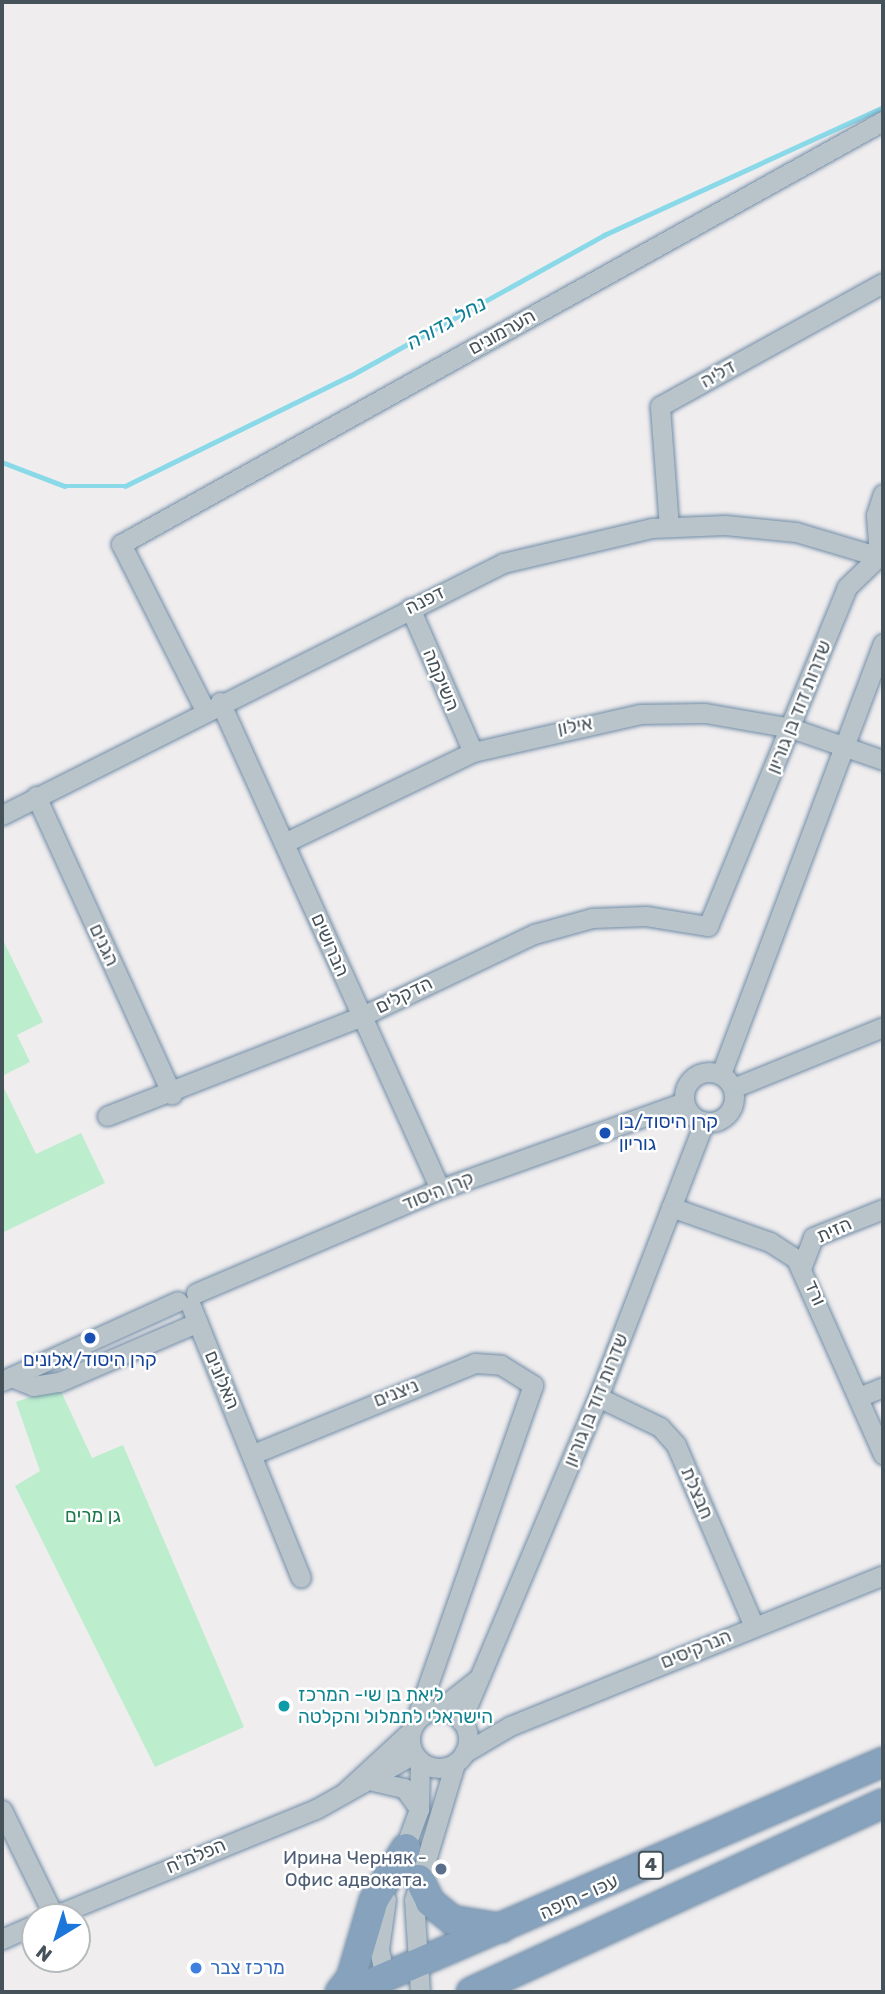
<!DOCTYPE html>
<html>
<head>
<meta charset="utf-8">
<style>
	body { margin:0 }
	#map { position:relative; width:885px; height:1994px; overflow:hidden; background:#f0edee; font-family:Rubik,Heebo,sans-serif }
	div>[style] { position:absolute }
	.green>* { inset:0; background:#bcedcd }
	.stream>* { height:4.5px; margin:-2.25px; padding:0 2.25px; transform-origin:2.25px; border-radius:2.25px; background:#8ad9e9 }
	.roads { filter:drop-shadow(0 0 2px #718da7) drop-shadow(0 0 2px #718da7) }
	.minor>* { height:19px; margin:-9.5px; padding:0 9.5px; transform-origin:9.5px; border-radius:9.5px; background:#b9c3ca }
	.minor>.ring { margin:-9.5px; padding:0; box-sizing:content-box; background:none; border:19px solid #b9c3ca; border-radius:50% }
	.highway>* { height:28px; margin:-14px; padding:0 14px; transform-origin:14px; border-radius:14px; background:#86a2bc }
	.dots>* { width:19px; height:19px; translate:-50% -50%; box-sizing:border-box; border:4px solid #fff; border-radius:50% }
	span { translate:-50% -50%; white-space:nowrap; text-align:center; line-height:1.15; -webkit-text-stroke:5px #fff; paint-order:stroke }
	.shield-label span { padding:2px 5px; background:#fff; border:2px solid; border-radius:5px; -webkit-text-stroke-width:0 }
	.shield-label { font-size:18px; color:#46525a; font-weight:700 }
	.street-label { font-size:19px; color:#46525a }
	.transit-label { font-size:19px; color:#164399 }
	.left { translate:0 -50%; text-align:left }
	.park-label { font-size:19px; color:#197a46 }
	.culture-label { font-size:19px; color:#0d838f }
	.service-label { font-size:19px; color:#4e5e75 }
	.right { translate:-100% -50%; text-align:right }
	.shop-label { font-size:19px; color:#366cbe }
	.water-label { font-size:21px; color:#0f7f95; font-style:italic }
	.frame { position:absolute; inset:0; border:4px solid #46525a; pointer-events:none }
	.north { position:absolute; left:21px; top:1903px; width:70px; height:70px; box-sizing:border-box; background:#fff; border:2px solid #b5babd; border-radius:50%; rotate:218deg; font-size:19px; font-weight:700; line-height:28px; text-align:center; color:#46525a }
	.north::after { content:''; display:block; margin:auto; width:24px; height:32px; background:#1d77db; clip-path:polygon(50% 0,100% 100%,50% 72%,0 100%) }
</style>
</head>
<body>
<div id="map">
	<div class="green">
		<div style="clip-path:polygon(2px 938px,43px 1022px,17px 1035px,30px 1062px,2px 1076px)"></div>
		<div style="clip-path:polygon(2px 1084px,36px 1154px,81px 1133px,105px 1183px,4px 1232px)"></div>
		<div style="clip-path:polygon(59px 1387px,92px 1458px,123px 1445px,244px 1727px,155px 1767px,15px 1486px,40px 1471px,16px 1402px)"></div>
	</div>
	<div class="stream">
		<div style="left:2px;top:462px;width:67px;rotate:20.9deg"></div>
		<div style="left:65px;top:486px;width:60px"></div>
		<div style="left:125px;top:486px;width:250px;rotate:-26.1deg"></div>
		<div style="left:350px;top:376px;width:291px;rotate:-29deg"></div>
		<div style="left:604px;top:235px;width:307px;rotate:-24.6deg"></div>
	</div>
	<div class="roads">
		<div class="minor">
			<div style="left:669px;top:527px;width:121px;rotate:-94.3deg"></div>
			<div style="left:660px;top:406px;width:255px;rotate:-28.9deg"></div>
			<div style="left:879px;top:556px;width:41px;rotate:-94.2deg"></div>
			<div style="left:876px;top:515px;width:22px;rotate:-72deg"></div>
			<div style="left:410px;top:608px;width:157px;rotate:66.4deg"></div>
			<div style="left:220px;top:702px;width:534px;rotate:65.69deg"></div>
			<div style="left:205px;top:710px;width:186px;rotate:-116.8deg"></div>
			<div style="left:121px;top:544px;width:872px;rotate:-29.04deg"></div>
			<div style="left:36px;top:796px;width:328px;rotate:65.5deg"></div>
			<div style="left:2px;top:815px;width:561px;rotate:-26.7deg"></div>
			<div style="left:503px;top:563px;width:153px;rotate:-13.2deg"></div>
			<div style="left:652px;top:528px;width:73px;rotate:-2.4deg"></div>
			<div style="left:725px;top:525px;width:71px;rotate:5.6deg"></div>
			<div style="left:796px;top:532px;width:91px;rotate:16.6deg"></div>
			<div style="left:284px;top:843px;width:210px;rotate:-25.7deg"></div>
			<div style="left:473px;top:752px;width:171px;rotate:-12.8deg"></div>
			<div style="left:640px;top:714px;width:65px;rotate:-0.9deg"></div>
			<div style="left:705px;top:713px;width:87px;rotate:9.9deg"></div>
			<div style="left:791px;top:728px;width:97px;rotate:19.2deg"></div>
			<div class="ring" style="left:684px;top:1072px;width:31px;height:31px"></div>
			<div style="left:721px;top:1074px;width:460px;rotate:-69.4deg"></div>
			<div style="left:733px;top:1088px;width:162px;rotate:-22.1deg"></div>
			<div style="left:107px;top:1116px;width:274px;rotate:-21.4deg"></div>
			<div style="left:362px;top:1016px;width:191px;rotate:-25.5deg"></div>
			<div style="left:534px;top:934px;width:60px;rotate:-15.4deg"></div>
			<div style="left:592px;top:918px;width:54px;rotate:-2.1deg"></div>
			<div style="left:646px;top:916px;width:63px;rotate:9.2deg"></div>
			<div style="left:708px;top:926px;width:366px;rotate:-67.7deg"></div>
			<div style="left:847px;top:587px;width:45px;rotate:-44.1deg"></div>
			<div style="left:671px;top:1207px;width:105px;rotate:19.5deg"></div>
			<div style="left:770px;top:1242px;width:31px;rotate:33deg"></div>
			<div style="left:796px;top:1259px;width:214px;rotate:66deg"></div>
			<div style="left:802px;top:1266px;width:31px;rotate:-69deg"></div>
			<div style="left:813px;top:1237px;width:75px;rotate:-21.8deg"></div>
			<div style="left:196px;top:1293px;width:265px;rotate:-23.1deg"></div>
			<div style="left:440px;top:1189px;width:259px;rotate:-19.6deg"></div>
			<div style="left:191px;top:1306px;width:293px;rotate:68deg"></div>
			<div style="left:11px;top:1377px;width:24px;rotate:22deg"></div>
			<div style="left:33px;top:1386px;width:26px;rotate:-9deg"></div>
			<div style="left:59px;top:1382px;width:151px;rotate:-23.3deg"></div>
			<div style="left:2px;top:1381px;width:193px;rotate:-24.4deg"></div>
			<div style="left:861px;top:1396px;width:24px;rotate:-22deg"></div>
			<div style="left:598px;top:1397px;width:69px;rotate:25.8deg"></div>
			<div style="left:660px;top:1427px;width:24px;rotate:48deg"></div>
			<div style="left:676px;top:1445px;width:197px;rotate:66.7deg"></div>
			<div style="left:253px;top:1454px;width:240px;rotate:-22.3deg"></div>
			<div style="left:475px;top:1363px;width:26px;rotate:4deg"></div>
			<div style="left:501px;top:1365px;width:38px;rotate:32deg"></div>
			<div style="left:533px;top:1385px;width:359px;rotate:109.3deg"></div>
			<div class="ring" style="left:410px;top:1710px;width:39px;height:39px"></div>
			<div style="left:437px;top:1711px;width:53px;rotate:-38.2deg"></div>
			<div style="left:461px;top:1721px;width:352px;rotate:-67.1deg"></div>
			<div style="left:598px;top:1397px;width:295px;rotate:-68.9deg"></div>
			<div style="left:464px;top:1753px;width:53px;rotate:-30.4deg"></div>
			<div style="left:510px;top:1726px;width:402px;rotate:-22deg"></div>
			<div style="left:373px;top:1781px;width:32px;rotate:13deg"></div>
			<div style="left:404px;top:1788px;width:26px;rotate:54deg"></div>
			<div style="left:344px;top:1793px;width:91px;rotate:-42.8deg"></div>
			<div style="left:2px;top:1810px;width:118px;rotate:63.9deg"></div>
			<div style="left:401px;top:1858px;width:52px;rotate:-69.8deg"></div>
			<div style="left:419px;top:1809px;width:48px;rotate:-88.8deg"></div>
			<div style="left:51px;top:1917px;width:286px;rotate:-22.2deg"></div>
			<div style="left:316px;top:1809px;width:112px;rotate:-29.3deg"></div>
			<div style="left:2px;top:1939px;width:36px;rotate:-24deg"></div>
			<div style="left:385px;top:1976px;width:28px;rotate:-103deg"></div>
			<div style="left:379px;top:1949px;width:50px;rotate:-82deg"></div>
			<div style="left:420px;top:1992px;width:92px;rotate:-93.7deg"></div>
			<div style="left:414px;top:1900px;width:143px;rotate:-73.3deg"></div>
		</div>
		<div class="highway">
			<div style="left:419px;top:1879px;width:25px;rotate:64deg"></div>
			<div style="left:430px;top:1902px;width:28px;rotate:39deg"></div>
			<div style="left:452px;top:1920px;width:50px;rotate:9.3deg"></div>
			<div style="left:340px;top:1992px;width:18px;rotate:-52deg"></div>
			<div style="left:351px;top:1978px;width:81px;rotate:-73.6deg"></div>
			<div style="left:374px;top:1900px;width:61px;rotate:-58.4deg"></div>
			<div style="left:350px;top:1992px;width:581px;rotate:-23.34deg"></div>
			<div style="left:471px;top:1992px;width:453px;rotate:-24.6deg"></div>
		</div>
	</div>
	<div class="dots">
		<div style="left:605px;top:1133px;background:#1a4fb4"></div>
		<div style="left:90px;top:1338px;background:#1a4fb4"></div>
		<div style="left:284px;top:1706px;background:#0f9aa8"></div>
		<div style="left:441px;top:1869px;background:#5c6f8a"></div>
		<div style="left:196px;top:1968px;background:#3f7fe0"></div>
	</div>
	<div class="shield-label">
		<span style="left:651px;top:1865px">4</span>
	</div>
	<div class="street-label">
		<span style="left:502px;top:332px;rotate:-29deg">הערמונים</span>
		<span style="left:718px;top:374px;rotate:-29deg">דליה</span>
		<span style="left:425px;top:600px;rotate:-26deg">דפנה</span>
		<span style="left:441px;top:680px;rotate:67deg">השיקמה</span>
		<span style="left:799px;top:707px;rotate:-68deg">שדרות דוד בן גוריון</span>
		<span style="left:575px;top:726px;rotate:-10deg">אילון</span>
		<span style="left:104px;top:945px;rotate:65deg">הגנים</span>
		<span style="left:330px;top:945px;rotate:66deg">הברושים</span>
		<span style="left:404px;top:995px;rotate:-26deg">הדקלים</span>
		<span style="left:438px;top:1191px;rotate:-22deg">קרן היסוד</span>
		<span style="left:834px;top:1230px;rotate:-24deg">הזית</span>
		<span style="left:815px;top:1293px;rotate:66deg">ורד</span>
		<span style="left:222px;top:1380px;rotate:67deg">האלונים</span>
		<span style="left:396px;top:1393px;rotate:-21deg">ניצנים</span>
		<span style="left:596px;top:1400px;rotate:-68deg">שדרות דוד בן גוריון</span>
		<span style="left:697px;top:1493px;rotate:67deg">חבצלת</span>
		<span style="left:696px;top:1649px;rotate:-22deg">הנרקיסים</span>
		<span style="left:196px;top:1856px;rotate:-23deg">הפלמ"ח</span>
		<span style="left:579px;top:1897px;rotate:-24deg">עכו - חיפה</span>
	</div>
	<div class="transit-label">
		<span class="left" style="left:619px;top:1133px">קרן היסוד/בן<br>גוריון</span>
		<span style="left:90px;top:1360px">קרן היסוד/אלונים</span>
	</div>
	<div class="park-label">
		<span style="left:93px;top:1516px">גן מרים</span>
	</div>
	<div class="culture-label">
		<span class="left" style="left:298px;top:1706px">ליאת בן שי- המרכז<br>הישראלי לתמלול והקלטה</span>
	</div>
	<div class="service-label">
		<span class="right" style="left:427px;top:1869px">Ирина Черняк -<br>Офис адвоката.</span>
	</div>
	<div class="shop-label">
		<span class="left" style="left:210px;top:1968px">מרכז צבר</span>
	</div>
	<div class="water-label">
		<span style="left:446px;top:323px;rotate:-29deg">נחל גדורה</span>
	</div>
	<div class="frame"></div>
	<div class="north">N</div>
</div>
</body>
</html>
